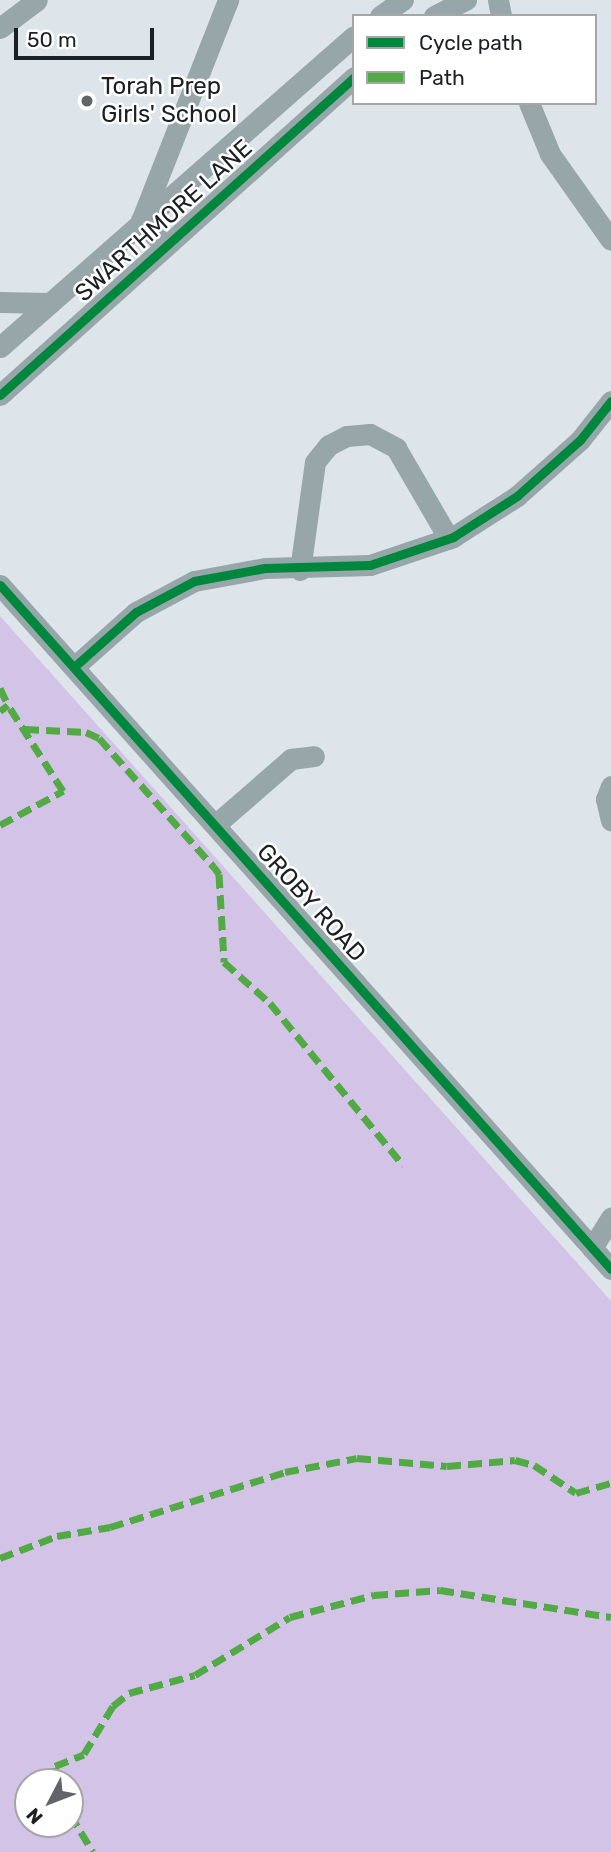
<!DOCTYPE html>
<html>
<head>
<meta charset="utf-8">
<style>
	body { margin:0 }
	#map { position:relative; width:611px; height:1852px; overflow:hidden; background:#dde5ea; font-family:Rubik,sans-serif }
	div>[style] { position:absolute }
	.green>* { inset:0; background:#d2c3e7 }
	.minor>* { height:21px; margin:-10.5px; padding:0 10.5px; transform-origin:10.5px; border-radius:10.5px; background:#97a6a8 }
	.quiet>* { height:7px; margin-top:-3.5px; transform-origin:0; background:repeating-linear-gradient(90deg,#52aa44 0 14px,transparent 0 21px) }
	.cycleway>* { height:9px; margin:-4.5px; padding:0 4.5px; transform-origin:4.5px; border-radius:4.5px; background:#00873e }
	.dots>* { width:19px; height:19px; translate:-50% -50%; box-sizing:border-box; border:4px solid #fff; border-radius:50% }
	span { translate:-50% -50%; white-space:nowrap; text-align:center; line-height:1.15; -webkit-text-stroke:5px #fff; paint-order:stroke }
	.poi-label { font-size:24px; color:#1b2024 }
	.left { translate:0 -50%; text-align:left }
	.street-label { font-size:24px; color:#1b2024 }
	.legend { position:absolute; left:352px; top:14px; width:245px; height:91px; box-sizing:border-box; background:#fff; border:2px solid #a4a6a7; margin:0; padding:9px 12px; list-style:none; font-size:21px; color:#1b2024 }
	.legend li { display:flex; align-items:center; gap:14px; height:35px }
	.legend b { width:35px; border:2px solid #a4a6a7 }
	.north { position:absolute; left:14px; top:1768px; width:70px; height:70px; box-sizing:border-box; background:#fff; border:2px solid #a4a6a7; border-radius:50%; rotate:228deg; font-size:19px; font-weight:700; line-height:28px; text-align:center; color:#1b2024 }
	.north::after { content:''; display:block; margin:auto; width:24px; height:32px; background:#5f6569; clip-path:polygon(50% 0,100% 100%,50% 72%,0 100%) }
	.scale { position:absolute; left:14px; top:28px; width:140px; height:32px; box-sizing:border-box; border:4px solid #1b2024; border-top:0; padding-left:9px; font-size:21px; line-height:24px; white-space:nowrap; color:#1b2024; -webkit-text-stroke:5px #fff; paint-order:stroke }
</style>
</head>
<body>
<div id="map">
	<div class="green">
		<div style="clip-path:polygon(evenodd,0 616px,611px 1301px,611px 1852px,0 1852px,0 616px,28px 1782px,70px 1782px,70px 1824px,28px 1824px,28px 1782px)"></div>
	</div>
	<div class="minor">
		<div style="left:498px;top:0;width:16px;rotate:79deg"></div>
		<div style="left:380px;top:16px;width:28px;rotate:-35deg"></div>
		<div style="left:434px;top:16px;width:36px;rotate:-27deg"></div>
		<div style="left:0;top:28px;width:46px;rotate:-37.1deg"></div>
		<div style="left:529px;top:103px;width:55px;rotate:67.6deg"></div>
		<div style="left:550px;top:154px;width:105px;rotate:54.7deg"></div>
		<div style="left:165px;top:246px;width:35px;rotate:-134deg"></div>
		<div style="left:141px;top:221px;width:238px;rotate:-68.5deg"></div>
		<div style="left:0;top:302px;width:50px;rotate:1.1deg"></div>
		<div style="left:0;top:347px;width:471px;rotate:-41.3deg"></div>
		<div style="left:0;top:395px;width:476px;rotate:-41.9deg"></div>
		<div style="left:300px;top:570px;width:109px;rotate:-82.1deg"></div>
		<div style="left:315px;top:462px;width:22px;rotate:-51deg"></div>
		<div style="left:329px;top:445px;width:20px;rotate:-27deg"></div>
		<div style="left:347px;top:436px;width:23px;rotate:-5deg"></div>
		<div style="left:370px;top:434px;width:30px;rotate:28deg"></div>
		<div style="left:396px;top:448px;width:105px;rotate:59.8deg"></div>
		<div style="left:0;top:585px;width:917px;rotate:48.23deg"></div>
		<div style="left:74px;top:667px;width:83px;rotate:-41.6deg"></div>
		<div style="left:136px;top:612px;width:66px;rotate:-28.1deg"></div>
		<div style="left:194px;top:581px;width:72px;rotate:-10.4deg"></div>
		<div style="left:265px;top:568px;width:105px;rotate:-1.6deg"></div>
		<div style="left:370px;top:565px;width:88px;rotate:-18.6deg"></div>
		<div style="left:453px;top:537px;width:76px;rotate:-32.6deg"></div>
		<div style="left:517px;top:496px;width:84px;rotate:-41.6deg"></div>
		<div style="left:580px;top:440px;width:50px;rotate:-51.5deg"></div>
		<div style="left:611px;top:786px;width:14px;rotate:111deg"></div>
		<div style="left:606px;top:799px;width:22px;rotate:77deg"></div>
		<div style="left:215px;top:825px;width:101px;rotate:-41deg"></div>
		<div style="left:291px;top:759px;width:23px;rotate:-7deg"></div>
		<div style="left:592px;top:1248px;width:36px;rotate:-58deg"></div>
	</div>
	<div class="quiet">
		<div style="left:0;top:688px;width:19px;rotate:65deg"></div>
		<div style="left:8px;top:705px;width:10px;rotate:143deg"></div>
		<div style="left:25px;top:729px;width:61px;rotate:2.8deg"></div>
		<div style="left:86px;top:732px;width:14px;rotate:25deg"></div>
		<div style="left:99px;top:738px;width:173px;rotate:48.3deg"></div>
		<div style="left:214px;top:867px;width:9px;rotate:54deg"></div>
		<div style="left:219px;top:874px;width:88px;rotate:86.7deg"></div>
		<div style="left:224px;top:962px;width:62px;rotate:41.7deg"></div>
		<div style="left:270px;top:1003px;width:210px;rotate:50.6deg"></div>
		<div style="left:0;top:825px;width:72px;rotate:-28.4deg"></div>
		<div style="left:63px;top:791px;width:102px;rotate:-122.6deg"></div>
		<div style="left:0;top:1558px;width:61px;rotate:-21.1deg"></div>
		<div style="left:57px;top:1536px;width:54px;rotate:-9.6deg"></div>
		<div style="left:110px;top:1527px;width:183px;rotate:-17.4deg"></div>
		<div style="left:285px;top:1472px;width:73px;rotate:-11deg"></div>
		<div style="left:357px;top:1458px;width:90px;rotate:5.1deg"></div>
		<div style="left:447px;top:1466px;width:68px;rotate:-5deg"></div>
		<div style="left:515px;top:1460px;width:20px;rotate:15deg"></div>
		<div style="left:534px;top:1465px;width:50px;rotate:33.7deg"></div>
		<div style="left:576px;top:1493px;width:36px;rotate:-16deg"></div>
		<div style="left:55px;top:1782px;width:16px;rotate:-90deg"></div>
		<div style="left:55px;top:1766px;width:31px;rotate:-22deg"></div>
		<div style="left:84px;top:1754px;width:56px;rotate:-58.9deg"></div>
		<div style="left:113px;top:1706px;width:21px;rotate:-39deg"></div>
		<div style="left:129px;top:1693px;width:68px;rotate:-15.3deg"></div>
		<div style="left:195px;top:1675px;width:111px;rotate:-31.4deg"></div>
		<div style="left:290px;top:1617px;width:87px;rotate:-14.7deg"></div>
		<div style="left:374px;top:1595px;width:66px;rotate:-4.3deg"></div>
		<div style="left:440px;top:1590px;width:173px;rotate:9deg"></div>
		<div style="left:70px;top:1814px;width:44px;rotate:58.8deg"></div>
	</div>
	<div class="cycleway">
		<div style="left:0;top:395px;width:476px;rotate:-41.9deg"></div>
		<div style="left:0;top:585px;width:917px;rotate:48.23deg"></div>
		<div style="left:74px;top:667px;width:83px;rotate:-41.6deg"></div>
		<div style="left:136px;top:612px;width:66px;rotate:-28.1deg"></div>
		<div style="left:194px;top:581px;width:72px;rotate:-10.4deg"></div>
		<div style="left:265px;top:568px;width:105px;rotate:-1.6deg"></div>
		<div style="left:370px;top:565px;width:88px;rotate:-18.6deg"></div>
		<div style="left:453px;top:537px;width:76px;rotate:-32.6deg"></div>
		<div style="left:517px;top:496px;width:84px;rotate:-41.6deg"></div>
		<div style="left:580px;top:440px;width:50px;rotate:-51.5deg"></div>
	</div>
	<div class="dots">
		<div style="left:87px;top:101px;background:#5f6569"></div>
	</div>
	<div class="poi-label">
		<span class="left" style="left:101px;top:101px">Torah Prep<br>Girls' School</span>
	</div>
	<div class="street-label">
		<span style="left:164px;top:221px;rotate:-42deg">SWARTHMORE LANE</span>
		<span style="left:311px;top:903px;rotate:48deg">GROBY ROAD</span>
	</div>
	<ul class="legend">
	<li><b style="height:9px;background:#00873e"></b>Cycle path</li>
	<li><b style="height:9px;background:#52aa44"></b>Path</li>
	</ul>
	<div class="north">N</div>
	<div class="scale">50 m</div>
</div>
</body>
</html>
